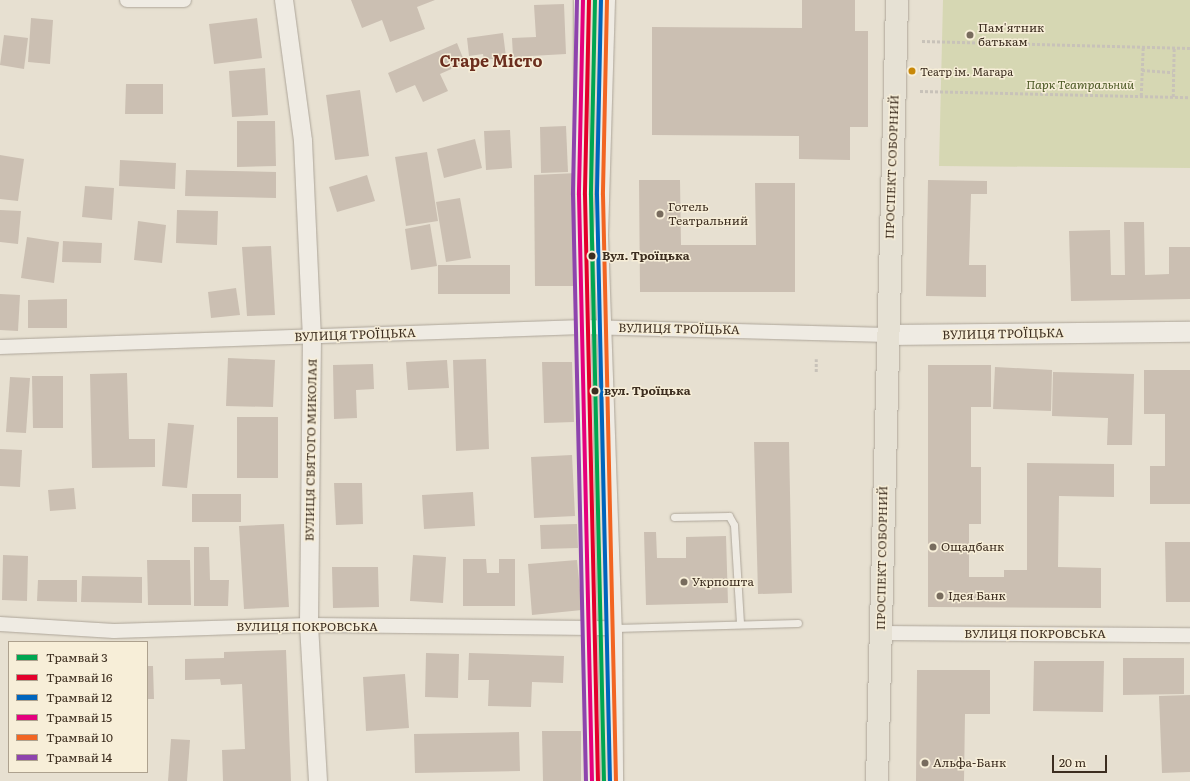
<!DOCTYPE html>
<html>
<head>
<meta charset="utf-8">
<style>
	body { margin:0 }
	#map { position:relative; width:1190px; height:781px; overflow:hidden; background:#e7e0d1; font-family:Literata,serif }
	div>[style] { position:absolute }
	.green>* { inset:0; background:#d6d7b3 }
	.building>* { inset:0; background:#cbbfb2 }
	.path>* { height:2.5px; margin-top:-1.25px; transform-origin:0; background:repeating-linear-gradient(90deg,#c8c2b9 0 3px,transparent 0 5px) }
	.roads { filter:drop-shadow(0 0 1px #ada599) drop-shadow(0 0 1px #ada599) }
	.service>* { height:7px; margin:-3.5px; padding:0 3.5px; transform-origin:3.5px; border-radius:3.5px; background:#efebe3 }
	.minor>* { height:14px; margin:-7px; padding:0 7px; transform-origin:7px; border-radius:7px; background:#efebe3 }
	.tertiary>* { height:18px; margin:-9px; padding:0 9px; transform-origin:9px; border-radius:9px; background:#efebe3 }
	.secondary>* { height:20px; margin:-10px; padding:0 10px; transform-origin:10px; border-radius:10px; background:#efebe3 }
	.primary>* { height:22px; margin:-11px; padding:0 11px; transform-origin:11px; border-radius:11px; background:#e6e1d4 }
	.tram-1>* { height:4px; margin:-2px; padding:0 2px; transform-origin:2px; border-radius:2px; background:#00a651 }
	.tram-2>* { height:4px; margin:-2px; padding:0 2px; transform-origin:2px; border-radius:2px; background:#e4002b }
	.tram-3>* { height:4px; margin:-2px; padding:0 2px; transform-origin:2px; border-radius:2px; background:#0065bd }
	.tram-4>* { height:4px; margin:-2px; padding:0 2px; transform-origin:2px; border-radius:2px; background:#e5007d }
	.tram-5>* { height:4px; margin:-2px; padding:0 2px; transform-origin:2px; border-radius:2px; background:#f26522 }
	.tram-6>* { height:4px; margin:-2px; padding:0 2px; transform-origin:2px; border-radius:2px; background:#8e44ad }
	.dots>* { width:11px; height:11px; translate:-50% -50%; box-sizing:border-box; border:2px solid #f7eed8; border-radius:50% }
	span { translate:-50% -50%; white-space:nowrap; text-align:center; line-height:1.15; -webkit-text-stroke:3px #f7eed8; paint-order:stroke }
	.bus-label { font-size:11px; color:#3d2e20 }
	.left { translate:0 -50%; text-align:left }
	.poi-label { font-size:12px; color:#3d2e20 }
	.park-label { font-size:12px; color:#4d5a26; font-style:italic }
	.street-label { font-size:12px; color:#3d2e20 }
	.stop-label { font-size:12px; color:#3d2e20; font-weight:700 }
	.district-label { font-size:16px; color:#6b2e1e; font-weight:700 }
	.legend { position:absolute; left:8px; top:641px; width:140px; height:132px; box-sizing:border-box; background:#f7eed8; border:1px solid #ada18e; margin:0; padding:5px 7px; list-style:none; font-size:12px; color:#3d2e20 }
	.legend li { display:flex; align-items:center; gap:8px; height:20px }
	.legend b { width:20px; border:1px solid #ada18e }
	.scale { position:absolute; left:1052px; top:755px; width:55px; height:18px; box-sizing:border-box; border:2px solid #3d2e20; border-top:0; padding-left:5px; font-size:12px; line-height:14px; white-space:nowrap; color:#3d2e20; -webkit-text-stroke:3px #f7eed8; paint-order:stroke }
</style>
</head>
<body>
<div id="map">
	<div class="green">
		<div style="clip-path:polygon(943px 0,1190px 0,1190px 168px,939px 166px)"></div>
	</div>
	<div class="building">
		<div style="clip-path:polygon(351px 0,435px 0,417px 7px,425px 29px,390px 42px,382px 20px,362px 28px)"></div>
		<div style="clip-path:polygon(802px 0,855px 0,855px 31px,868px 31px,868px 127px,850px 127px,850px 160px,799px 159px,799px 136px,652px 135px,652px 27px,802px 28px)"></div>
		<div style="clip-path:polygon(564px 4px,566px 54px,513px 57px,512px 38px,536px 37px,534px 5px)"></div>
		<div style="clip-path:polygon(31px 18px,53px 20px,50px 64px,28px 62px)"></div>
		<div style="clip-path:polygon(257px 18px,262px 58px,214px 64px,209px 24px)"></div>
		<div style="clip-path:polygon(503px 33px,506px 57px,484px 60px,483px 54px,469px 56px,467px 38px)"></div>
		<div style="clip-path:polygon(4px 35px,28px 38px,24px 69px,0 65px)"></div>
		<div style="clip-path:polygon(457px 43px,465px 63px,440px 74px,448px 91px,423px 102px,415px 85px,396px 93px,388px 73px)"></div>
		<div style="clip-path:polygon(265px 68px,268px 115px,232px 117px,229px 71px)"></div>
		<div style="clip-path:polygon(126px 84px,163px 84px,163px 114px,125px 114px)"></div>
		<div style="clip-path:polygon(360px 90px,369px 156px,335px 160px,326px 95px)"></div>
		<div style="clip-path:polygon(237px 121px,275px 121px,276px 166px,237px 167px)"></div>
		<div style="clip-path:polygon(566px 126px,568px 172px,541px 173px,540px 127px)"></div>
		<div style="clip-path:polygon(510px 130px,512px 168px,486px 170px,484px 131px)"></div>
		<div style="clip-path:polygon(475px 139px,482px 168px,444px 178px,437px 149px)"></div>
		<div style="clip-path:polygon(427px 152px,438px 221px,406px 226px,395px 157px)"></div>
		<div style="clip-path:polygon(0 155px,24px 159px,18px 201px,0 199px)"></div>
		<div style="clip-path:polygon(120px 160px,176px 163px,175px 189px,119px 186px)"></div>
		<div style="clip-path:polygon(186px 170px,276px 172px,276px 198px,185px 196px)"></div>
		<div style="clip-path:polygon(577px 173px,579px 286px,535px 286px,534px 175px)"></div>
		<div style="clip-path:polygon(367px 175px,375px 201px,337px 212px,329px 187px)"></div>
		<div style="clip-path:polygon(639px 180px,680px 180px,681px 245px,756px 245px,755px 183px,795px 183px,795px 292px,640px 292px)"></div>
		<div style="clip-path:polygon(928px 180px,987px 181px,987px 194px,971px 194px,969px 265px,986px 265px,986px 297px,926px 296px)"></div>
		<div style="clip-path:polygon(85px 186px,114px 188px,112px 220px,82px 217px)"></div>
		<div style="clip-path:polygon(460px 198px,471px 258px,446px 262px,436px 202px)"></div>
		<div style="clip-path:polygon(0 210px,21px 211px,18px 244px,0 242px)"></div>
		<div style="clip-path:polygon(177px 210px,218px 211px,217px 245px,176px 243px)"></div>
		<div style="clip-path:polygon(138px 221px,166px 225px,162px 263px,134px 260px)"></div>
		<div style="clip-path:polygon(1124px 222px,1144px 222px,1145px 275px,1169px 274px,1169px 247px,1190px 247px,1190px 299px,1071px 301px,1069px 231px,1110px 230px,1111px 275px,1125px 275px)"></div>
		<div style="clip-path:polygon(430px 224px,437px 266px,411px 270px,405px 229px)"></div>
		<div style="clip-path:polygon(27px 237px,59px 242px,54px 283px,21px 278px)"></div>
		<div style="clip-path:polygon(63px 241px,102px 243px,101px 263px,62px 262px)"></div>
		<div style="clip-path:polygon(271px 246px,275px 315px,247px 316px,242px 247px)"></div>
		<div style="clip-path:polygon(438px 265px,510px 265px,510px 294px,438px 294px)"></div>
		<div style="clip-path:polygon(236px 288px,240px 315px,211px 318px,208px 292px)"></div>
		<div style="clip-path:polygon(0 294px,20px 295px,18px 331px,0 330px)"></div>
		<div style="clip-path:polygon(67px 299px,67px 328px,28px 328px,28px 300px)"></div>
		<div style="clip-path:polygon(228px 358px,275px 360px,273px 407px,226px 406px)"></div>
		<div style="clip-path:polygon(486px 359px,489px 449px,456px 451px,453px 360px)"></div>
		<div style="clip-path:polygon(447px 360px,449px 388px,408px 390px,406px 362px)"></div>
		<div style="clip-path:polygon(542px 362px,572px 362px,574px 422px,544px 423px)"></div>
		<div style="clip-path:polygon(373px 364px,374px 389px,356px 390px,357px 418px,334px 419px,333px 365px)"></div>
		<div style="clip-path:polygon(928px 365px,991px 365px,991px 407px,971px 407px,971px 467px,981px 467px,981px 524px,969px 524px,969px 577px,1004px 577px,1004px 570px,1027px 570px,1027px 463px,1114px 464px,1114px 497px,1059px 496px,1058px 567px,1101px 568px,1101px 608px,928px 607px)"></div>
		<div style="clip-path:polygon(995px 367px,1052px 370px,1051px 411px,993px 409px)"></div>
		<div style="clip-path:polygon(1144px 370px,1190px 370px,1190px 504px,1150px 504px,1150px 466px,1165px 466px,1165px 414px,1144px 414px)"></div>
		<div style="clip-path:polygon(1053px 372px,1134px 374px,1132px 445px,1107px 445px,1108px 418px,1052px 416px)"></div>
		<div style="clip-path:polygon(127px 373px,129px 439px,155px 439px,155px 467px,92px 468px,90px 374px)"></div>
		<div style="clip-path:polygon(32px 376px,63px 376px,63px 428px,33px 428px)"></div>
		<div style="clip-path:polygon(10px 377px,30px 378px,26px 433px,6px 432px)"></div>
		<div style="clip-path:polygon(237px 417px,278px 417px,278px 478px,237px 478px)"></div>
		<div style="clip-path:polygon(168px 423px,194px 425px,187px 488px,162px 486px)"></div>
		<div style="clip-path:polygon(754px 442px,789px 442px,792px 593px,758px 594px)"></div>
		<div style="clip-path:polygon(0 449px,22px 450px,20px 487px,0 486px)"></div>
		<div style="clip-path:polygon(572px 455px,575px 516px,534px 518px,531px 457px)"></div>
		<div style="clip-path:polygon(334px 483px,362px 483px,363px 524px,336px 525px)"></div>
		<div style="clip-path:polygon(74px 488px,76px 509px,50px 511px,48px 490px)"></div>
		<div style="clip-path:polygon(473px 492px,475px 526px,424px 529px,422px 495px)"></div>
		<div style="clip-path:polygon(192px 494px,241px 494px,241px 522px,192px 522px)"></div>
		<div style="clip-path:polygon(284px 524px,289px 607px,244px 609px,239px 526px)"></div>
		<div style="clip-path:polygon(577px 524px,578px 548px,541px 549px,540px 525px)"></div>
		<div style="clip-path:polygon(644px 532px,656px 532px,657px 558px,686px 558px,686px 537px,726px 536px,728px 603px,646px 605px)"></div>
		<div style="clip-path:polygon(1165px 542px,1190px 542px,1190px 602px,1166px 602px)"></div>
		<div style="clip-path:polygon(194px 547px,209px 547px,210px 580px,229px 580px,228px 606px,194px 606px)"></div>
		<div style="clip-path:polygon(3px 555px,28px 556px,27px 601px,2px 600px)"></div>
		<div style="clip-path:polygon(413px 555px,446px 557px,443px 603px,410px 601px)"></div>
		<div style="clip-path:polygon(463px 559px,486px 559px,487px 573px,499px 573px,499px 559px,515px 559px,515px 606px,463px 606px)"></div>
		<div style="clip-path:polygon(147px 560px,190px 560px,191px 605px,148px 605px)"></div>
		<div style="clip-path:polygon(577px 560px,582px 610px,532px 615px,528px 564px)"></div>
		<div style="clip-path:polygon(332px 567px,378px 567px,379px 607px,333px 608px)"></div>
		<div style="clip-path:polygon(82px 576px,142px 577px,142px 603px,81px 602px)"></div>
		<div style="clip-path:polygon(38px 580px,77px 580px,77px 602px,37px 601px)"></div>
		<div style="clip-path:polygon(286px 650px,291px 781px,223px 781px,222px 750px,245px 749px,242px 684px,221px 685px,220px 679px,185px 680px,185px 659px,224px 658px,224px 652px)"></div>
		<div style="clip-path:polygon(426px 653px,459px 654px,458px 698px,425px 697px)"></div>
		<div style="clip-path:polygon(469px 653px,564px 656px,563px 683px,532px 682px,531px 707px,488px 706px,489px 680px,468px 680px)"></div>
		<div style="clip-path:polygon(1123px 658px,1184px 658px,1184px 694px,1123px 695px)"></div>
		<div style="clip-path:polygon(1034px 661px,1104px 661px,1103px 712px,1033px 711px)"></div>
		<div style="clip-path:polygon(147px 666px,153px 666px,154px 699px,147px 699px)"></div>
		<div style="clip-path:polygon(917px 670px,990px 670px,990px 714px,965px 714px,964px 781px,916px 781px)"></div>
		<div style="clip-path:polygon(405px 674px,409px 728px,366px 731px,363px 677px)"></div>
		<div style="clip-path:polygon(1190px 695px,1190px 772px,1162px 773px,1159px 696px)"></div>
		<div style="clip-path:polygon(542px 731px,581px 731px,581px 781px,543px 781px)"></div>
		<div style="clip-path:polygon(519px 732px,520px 771px,415px 773px,414px 734px)"></div>
		<div style="clip-path:polygon(171px 739px,190px 740px,187px 781px,168px 781px)"></div>
	</div>
	<div class="path">
		<div style="left:922px;top:41px;width:268px;rotate:1.5deg"></div>
		<div style="left:1142px;top:70px;width:31px;rotate:4deg"></div>
		<div style="left:920px;top:91px;width:270px;rotate:1.3deg"></div>
		<div style="left:1141px;top:96px;width:50px;rotate:-87.7deg"></div>
		<div style="left:1173px;top:97px;width:50px;rotate:-88.9deg"></div>
		<div style="left:816px;top:372px;width:13px;rotate:-90deg"></div>
	</div>
	<div class="roads">
		<div class="service">
			<div style="left:674px;top:517px;width:55px;rotate:-1deg"></div>
			<div style="left:729px;top:516px;width:10px;rotate:61deg"></div>
			<div style="left:734px;top:525px;width:98px;rotate:86.5deg"></div>
			<div style="left:615px;top:628px;width:183px;rotate:-1.6deg"></div>
		</div>
		<div class="minor">
			<div style="left:127px;top:0;width:57px"></div>
			<div style="left:581px;top:0;width:295px;rotate:89.6deg"></div>
			<div style="left:583px;top:295px;width:486px;rotate:88.8deg"></div>
			<div style="left:608px;top:0;width:235px;rotate:91.7deg"></div>
			<div style="left:601px;top:235px;width:393px;rotate:88deg"></div>
			<div style="left:615px;top:628px;width:153px;rotate:89.6deg"></div>
			<div style="left:0;top:347px;width:584px;rotate:-1.96deg"></div>
			<div style="left:584px;top:327px;width:304px;rotate:1.5deg"></div>
			<div style="left:0;top:624px;width:114px;rotate:3.5deg"></div>
			<div style="left:114px;top:631px;width:195px;rotate:-1.8deg"></div>
			<div style="left:309px;top:625px;width:306px;rotate:0.6deg"></div>
			<div style="left:880px;top:633px;width:310px;rotate:0.4deg"></div>
		</div>
		<div class="tertiary">
			<div style="left:284px;top:0;width:142px;rotate:82.3deg"></div>
			<div style="left:303px;top:141px;width:195px;rotate:87.4deg"></div>
			<div style="left:312px;top:336px;width:289px;rotate:90.6deg"></div>
			<div style="left:309px;top:625px;width:156px;rotate:86.7deg"></div>
		</div>
		<div class="secondary">
			<div style="left:888px;top:335px;width:302px;rotate:-0.6deg"></div>
		</div>
		<div class="primary">
			<div style="left:877px;top:781px;width:781px;rotate:-88.53deg"></div>
		</div>
	</div>
	<div class="tram-1">
		<div style="left:595px;top:0;width:195px;rotate:91.2deg"></div>
		<div style="left:591px;top:195px;width:586px;rotate:88.73deg"></div>
	</div>
	<div class="tram-2">
		<div style="left:589px;top:0;width:195px;rotate:91.2deg"></div>
		<div style="left:585px;top:195px;width:586px;rotate:88.73deg"></div>
	</div>
	<div class="tram-3">
		<div style="left:601px;top:0;width:195px;rotate:91.2deg"></div>
		<div style="left:597px;top:195px;width:586px;rotate:88.73deg"></div>
	</div>
	<div class="tram-4">
		<div style="left:583px;top:0;width:195px;rotate:91.2deg"></div>
		<div style="left:579px;top:195px;width:586px;rotate:88.73deg"></div>
	</div>
	<div class="tram-5">
		<div style="left:607px;top:0;width:195px;rotate:91.2deg"></div>
		<div style="left:603px;top:195px;width:586px;rotate:88.73deg"></div>
	</div>
	<div class="tram-6">
		<div style="left:577px;top:0;width:195px;rotate:91.2deg"></div>
		<div style="left:573px;top:195px;width:586px;rotate:88.73deg"></div>
	</div>
	<div class="dots">
		<div style="left:970px;top:35px;background:#786c5e"></div>
		<div style="left:912px;top:71px;background:#c88808"></div>
		<div style="left:660px;top:214px;background:#786c5e"></div>
		<div style="left:592px;top:256px;background:#3d2e20"></div>
		<div style="left:595px;top:391px;background:#3d2e20"></div>
		<div style="left:933px;top:547px;background:#786c5e"></div>
		<div style="left:684px;top:582px;background:#786c5e"></div>
		<div style="left:940px;top:596px;background:#786c5e"></div>
		<div style="left:925px;top:763px;background:#786c5e"></div>
	</div>
	<div class="bus-label">
		<span class="left" style="left:920px;top:71px">Театр ім. Магара</span>
	</div>
	<div class="poi-label">
		<span class="left" style="left:978px;top:35px">Пам'ятник<br>батькам</span>
		<span class="left" style="left:668px;top:214px">Готель<br>Театральний</span>
		<span class="left" style="left:941px;top:547px">Ощадбанк</span>
		<span class="left" style="left:692px;top:582px">Укрпошта</span>
		<span class="left" style="left:948px;top:596px">Ідея Банк</span>
		<span class="left" style="left:933px;top:763px">Альфа-Банк</span>
	</div>
	<div class="park-label">
		<span style="left:1080px;top:85px">Парк Театральний</span>
	</div>
	<div class="street-label">
		<span style="left:892px;top:167px;rotate:-88deg">ПРОСПЕКТ СОБОРНИЙ</span>
		<span style="left:679px;top:329px;rotate:1deg">ВУЛИЦЯ ТРОЇЦЬКА</span>
		<span style="left:1003px;top:334px;rotate:-1deg">ВУЛИЦЯ ТРОЇЦЬКА</span>
		<span style="left:355px;top:335px;rotate:-2deg">ВУЛИЦЯ ТРОЇЦЬКА</span>
		<span style="left:311px;top:450px;rotate:-89deg">ВУЛИЦЯ СВЯТОГО МИКОЛАЯ</span>
		<span style="left:882px;top:558px;rotate:-89deg">ПРОСПЕКТ СОБОРНИЙ</span>
		<span style="left:307px;top:627px">ВУЛИЦЯ ПОКРОВСЬКА</span>
		<span style="left:1035px;top:634px">ВУЛИЦЯ ПОКРОВСЬКА</span>
	</div>
	<div class="stop-label">
		<span class="left" style="left:602px;top:256px">Вул. Троїцька</span>
		<span class="left" style="left:604px;top:391px">вул. Троїцька</span>
	</div>
	<div class="district-label">
		<span style="left:491px;top:60px">Старе Місто</span>
	</div>
	<ul class="legend">
	<li><b style="height:5px;background:#00a651"></b>Трамвай 3</li>
	<li><b style="height:5px;background:#e4002b"></b>Трамвай 16</li>
	<li><b style="height:5px;background:#0065bd"></b>Трамвай 12</li>
	<li><b style="height:5px;background:#e5007d"></b>Трамвай 15</li>
	<li><b style="height:5px;background:#f26522"></b>Трамвай 10</li>
	<li><b style="height:5px;background:#8e44ad"></b>Трамвай 14</li>
	</ul>
	<div class="scale">20 m</div>
</div>
</body>
</html>
